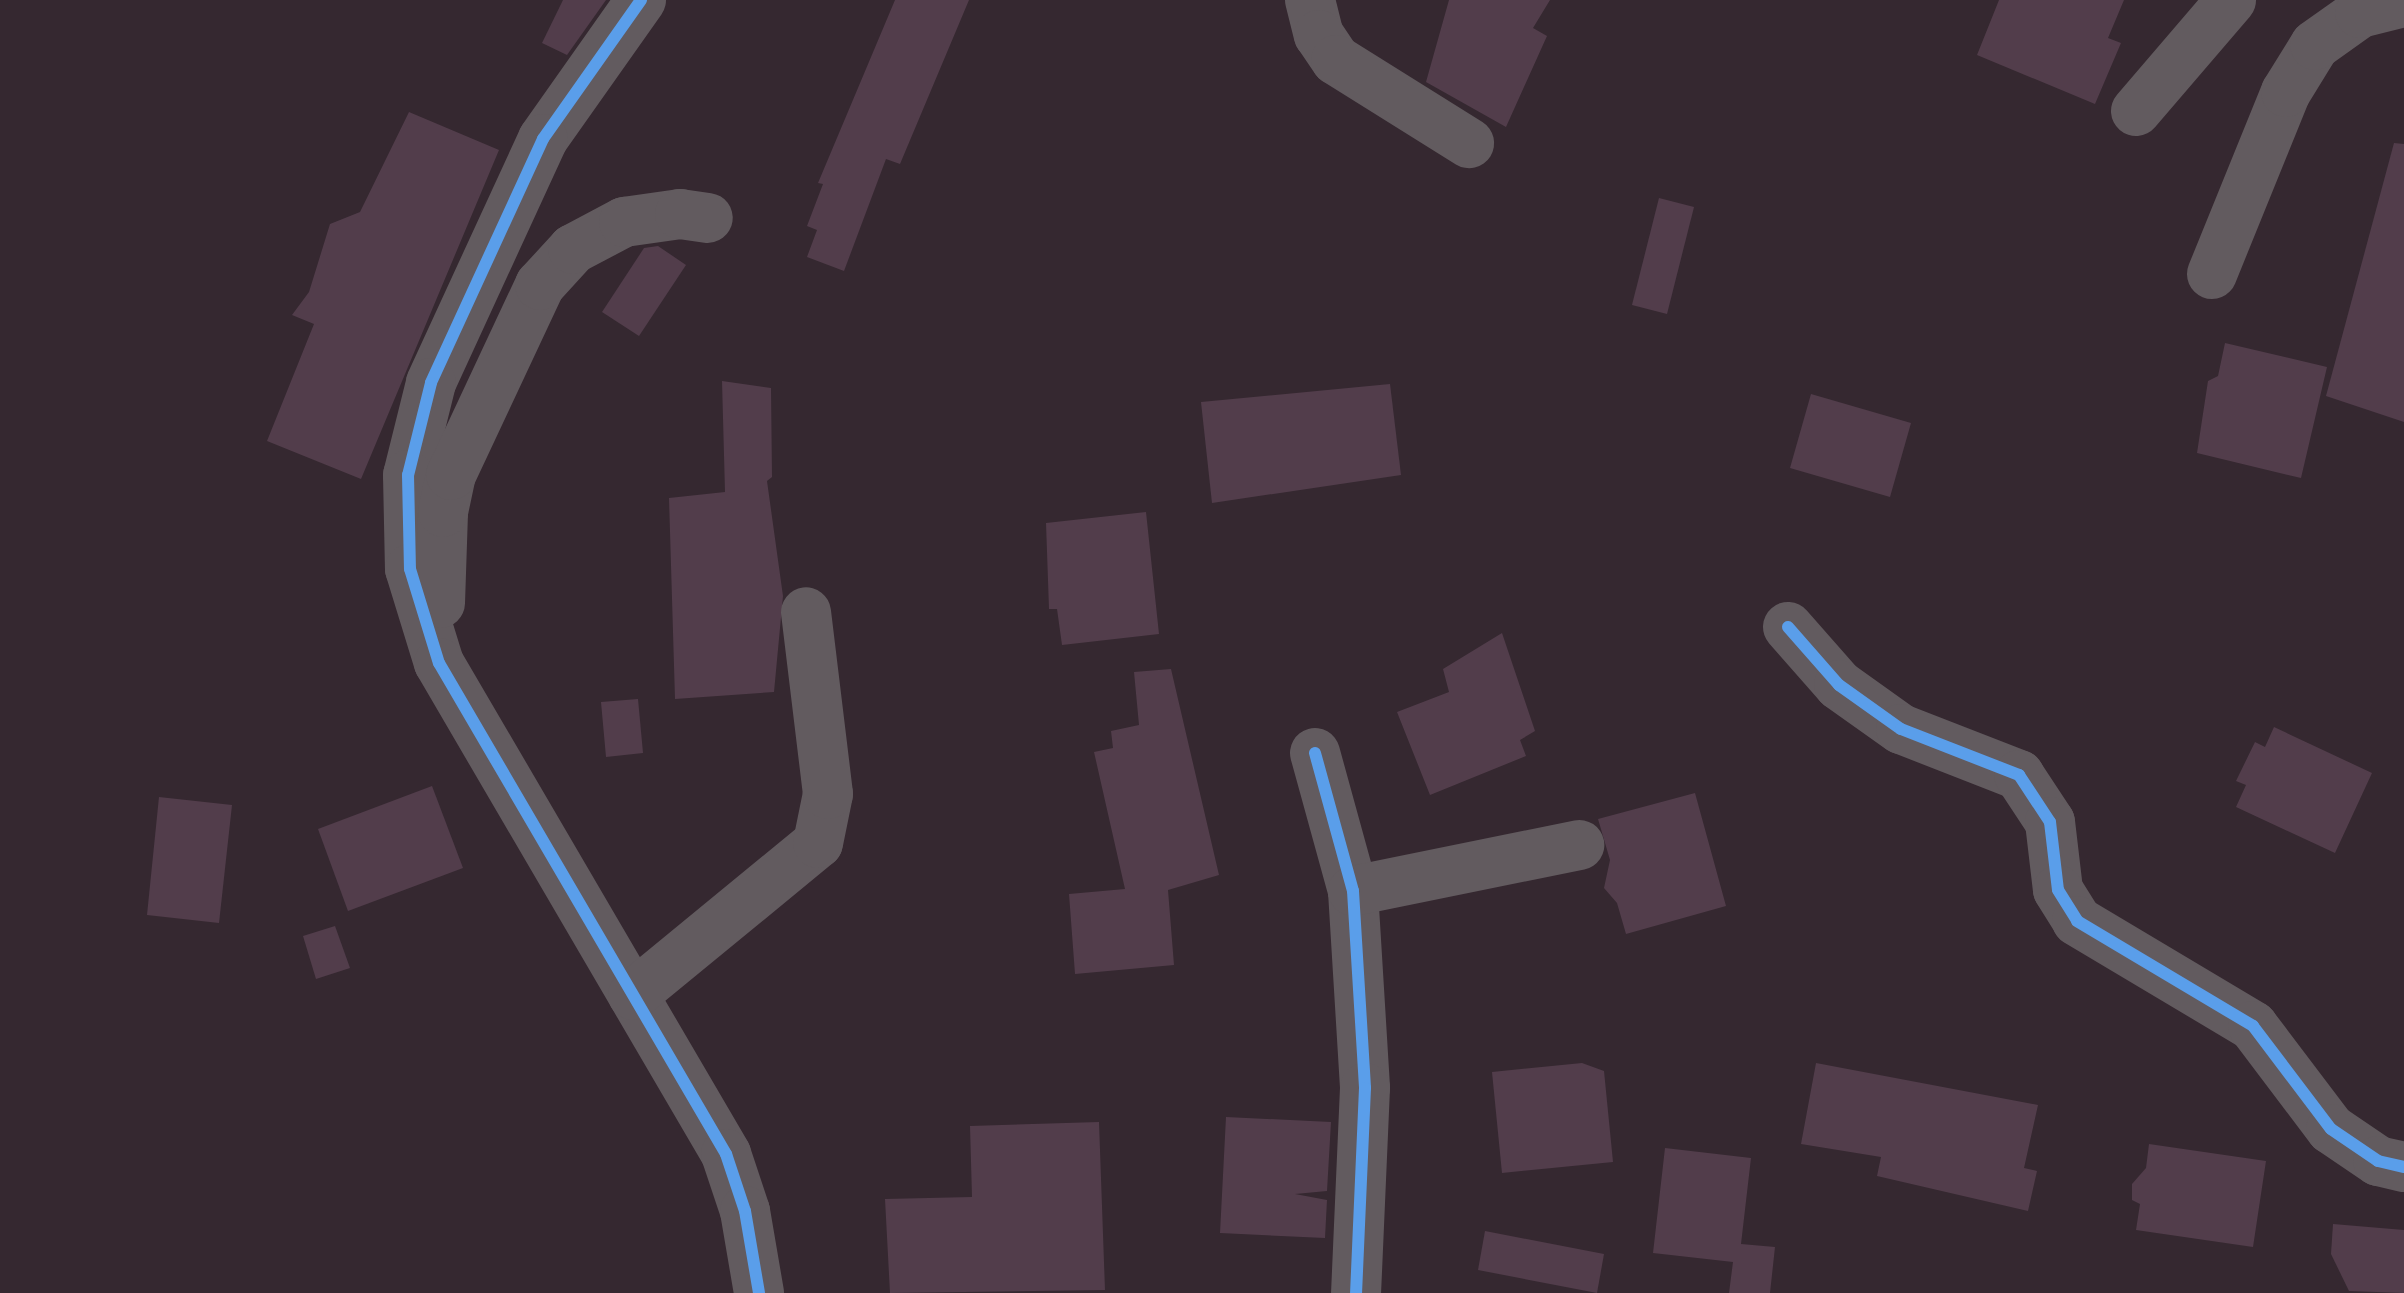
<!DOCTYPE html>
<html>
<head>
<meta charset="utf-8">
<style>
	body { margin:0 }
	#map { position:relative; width:2404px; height:1293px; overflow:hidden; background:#352830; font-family:"PT Sans",sans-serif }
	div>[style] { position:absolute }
	.building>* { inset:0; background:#523d4b }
	.street>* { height:50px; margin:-25px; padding:0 25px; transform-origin:25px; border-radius:25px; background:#625b5f }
	.cycleway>* { height:12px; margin:-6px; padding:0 6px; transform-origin:6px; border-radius:6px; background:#5a9eea }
	span { translate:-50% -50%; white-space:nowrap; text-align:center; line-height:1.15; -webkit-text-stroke:10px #311828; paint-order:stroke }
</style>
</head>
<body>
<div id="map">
	<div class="building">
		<div style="clip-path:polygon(563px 0,606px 0,567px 55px,542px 43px)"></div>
		<div style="clip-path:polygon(895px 0,969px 0,900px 164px,886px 159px,844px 271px,807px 257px,817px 230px,807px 226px,823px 184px,818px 183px)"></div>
		<div style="clip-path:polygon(1449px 0,1550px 0,1533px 28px,1547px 36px,1506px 127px,1426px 82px)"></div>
		<div style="clip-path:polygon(1999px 0,2124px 0,2108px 38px,2121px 43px,2095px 104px,1977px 55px)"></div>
		<div style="clip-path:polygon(409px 112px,499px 150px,361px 479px,267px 441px,314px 324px,292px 315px,309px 292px,330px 224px,360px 212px)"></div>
		<div style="clip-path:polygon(2394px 143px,2404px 144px,2404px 422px,2326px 396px)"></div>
		<div style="clip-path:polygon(1659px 198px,1694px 207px,1667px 314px,1632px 305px)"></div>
		<div style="clip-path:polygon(658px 246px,686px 265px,639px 336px,602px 312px,644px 248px)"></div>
		<div style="clip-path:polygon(2225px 343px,2327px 367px,2301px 478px,2197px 453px,2208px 381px,2218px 376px)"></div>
		<div style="clip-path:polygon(722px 381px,771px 388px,772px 477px,767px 481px,783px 596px,774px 692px,675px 699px,669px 498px,725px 492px)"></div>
		<div style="clip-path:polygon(1390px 384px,1401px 475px,1212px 503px,1201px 402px)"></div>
		<div style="clip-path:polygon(1811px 394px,1911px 423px,1890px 497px,1790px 468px)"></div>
		<div style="clip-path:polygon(1146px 512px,1159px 634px,1062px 645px,1057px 609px,1049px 609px,1046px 523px)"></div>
		<div style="clip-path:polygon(1502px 633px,1535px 731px,1520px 740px,1526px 756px,1430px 795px,1397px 712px,1449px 692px,1443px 669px)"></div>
		<div style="clip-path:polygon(1171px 669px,1219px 875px,1168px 890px,1174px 965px,1075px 974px,1069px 894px,1125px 889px,1094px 752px,1113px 748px,1111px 731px,1139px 725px,1134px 672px)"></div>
		<div style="clip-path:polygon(638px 699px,643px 753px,606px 757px,601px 702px)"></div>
		<div style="clip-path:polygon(2274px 727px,2372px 773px,2335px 853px,2236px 807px,2246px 785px,2236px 781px,2255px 742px,2265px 747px)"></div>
		<div style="clip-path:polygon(432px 786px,463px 868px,348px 911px,318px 829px)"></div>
		<div style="clip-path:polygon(1695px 793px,1726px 906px,1626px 934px,1617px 903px,1604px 888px,1610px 860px,1598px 819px)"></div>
		<div style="clip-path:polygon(159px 797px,232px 805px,219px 923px,147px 915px)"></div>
		<div style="clip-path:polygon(335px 926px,350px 968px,316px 979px,303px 936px)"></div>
		<div style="clip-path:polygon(1582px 1063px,1604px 1071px,1613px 1162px,1502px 1173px,1492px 1072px)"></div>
		<div style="clip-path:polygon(1816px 1063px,2038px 1105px,2024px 1168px,2037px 1171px,2028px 1211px,1877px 1176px,1881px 1157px,1801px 1144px)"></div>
		<div style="clip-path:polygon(1226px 1117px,1331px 1122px,1327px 1191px,1295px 1194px,1327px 1200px,1325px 1238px,1220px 1233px)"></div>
		<div style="clip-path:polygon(1099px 1122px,1105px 1290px,890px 1293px,885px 1199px,972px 1197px,970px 1126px)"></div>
		<div style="clip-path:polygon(2149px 1144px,2266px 1161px,2253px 1247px,2136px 1230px,2140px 1204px,2132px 1200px,2132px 1184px,2146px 1168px)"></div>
		<div style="clip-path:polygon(1665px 1148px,1751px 1158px,1741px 1244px,1775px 1247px,1770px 1293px,1729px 1293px,1733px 1262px,1653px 1253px)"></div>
		<div style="clip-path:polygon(2333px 1224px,2404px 1230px,2404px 1293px,2349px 1291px,2331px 1254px)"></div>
		<div style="clip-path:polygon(1485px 1231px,1604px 1254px,1597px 1293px,1478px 1270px)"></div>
	</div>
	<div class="street">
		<div style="left:641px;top:0;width:170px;rotate:125.2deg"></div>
		<div style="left:543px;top:139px;width:268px;rotate:114.7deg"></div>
		<div style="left:431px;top:383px;width:95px;rotate:104deg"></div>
		<div style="left:408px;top:475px;width:94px;rotate:88.8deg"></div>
		<div style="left:410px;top:569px;width:98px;rotate:72.9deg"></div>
		<div style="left:439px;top:663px;width:569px;rotate:59.69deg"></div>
		<div style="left:726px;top:1154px;width:60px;rotate:71.6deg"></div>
		<div style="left:745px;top:1211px;width:83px;rotate:80.3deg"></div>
		<div style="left:1310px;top:0;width:36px;rotate:76deg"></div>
		<div style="left:1319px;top:35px;width:30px;rotate:56deg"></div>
		<div style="left:1336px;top:60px;width:157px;rotate:32deg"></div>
		<div style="left:2136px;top:111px;width:146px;rotate:-49.4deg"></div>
		<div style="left:2212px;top:274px;width:196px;rotate:-67.9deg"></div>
		<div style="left:2286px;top:92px;width:55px;rotate:-58.3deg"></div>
		<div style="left:2315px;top:45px;width:55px;rotate:-35.4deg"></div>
		<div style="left:2360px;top:13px;width:45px;rotate:-14deg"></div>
		<div style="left:440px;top:603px;width:91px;rotate:-88.1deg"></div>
		<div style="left:443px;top:512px;width:38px;rotate:-78deg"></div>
		<div style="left:451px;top:475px;width:210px;rotate:-64.9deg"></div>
		<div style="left:540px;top:285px;width:49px;rotate:-47.5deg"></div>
		<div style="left:573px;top:249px;width:58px;rotate:-27.9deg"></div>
		<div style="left:624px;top:222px;width:57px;rotate:-8.1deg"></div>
		<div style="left:680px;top:214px;width:28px;rotate:8deg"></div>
		<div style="left:1788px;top:627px;width:77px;rotate:48.7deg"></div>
		<div style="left:1839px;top:685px;width:76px;rotate:35.4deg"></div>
		<div style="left:1901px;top:729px;width:127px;rotate:21.3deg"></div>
		<div style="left:2019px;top:775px;width:56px;rotate:56.6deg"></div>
		<div style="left:2050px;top:822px;width:68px;rotate:83.3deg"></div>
		<div style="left:2058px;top:890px;width:36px;rotate:58deg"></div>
		<div style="left:2077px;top:921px;width:205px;rotate:30.8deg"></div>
		<div style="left:2253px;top:1026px;width:129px;rotate:52.9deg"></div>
		<div style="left:2331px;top:1129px;width:57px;rotate:34.2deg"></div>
		<div style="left:2378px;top:1161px;width:27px;rotate:13deg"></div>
		<div style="left:1315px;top:753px;width:143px;rotate:74.6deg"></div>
		<div style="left:1353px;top:891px;width:197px;rotate:86.5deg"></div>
		<div style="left:1365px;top:1088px;width:205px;rotate:92.5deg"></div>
		<div style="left:1353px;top:891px;width:231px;rotate:-11.5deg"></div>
		<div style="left:633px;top:995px;width:239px;rotate:-39.4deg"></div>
		<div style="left:818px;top:843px;width:50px;rotate:-78.5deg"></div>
		<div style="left:828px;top:794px;width:183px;rotate:-96.9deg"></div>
	</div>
	<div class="cycleway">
		<div style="left:641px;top:0;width:170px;rotate:125.2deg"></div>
		<div style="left:543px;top:139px;width:268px;rotate:114.7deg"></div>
		<div style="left:431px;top:383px;width:95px;rotate:104deg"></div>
		<div style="left:408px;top:475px;width:94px;rotate:88.8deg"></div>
		<div style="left:410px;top:569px;width:98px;rotate:72.9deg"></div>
		<div style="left:439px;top:663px;width:569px;rotate:59.69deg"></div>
		<div style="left:726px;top:1154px;width:60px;rotate:71.6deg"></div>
		<div style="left:745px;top:1211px;width:83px;rotate:80.3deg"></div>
		<div style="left:1788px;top:627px;width:77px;rotate:48.7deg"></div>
		<div style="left:1839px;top:685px;width:76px;rotate:35.4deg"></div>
		<div style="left:1901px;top:729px;width:127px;rotate:21.3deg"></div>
		<div style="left:2019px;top:775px;width:56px;rotate:56.6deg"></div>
		<div style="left:2050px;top:822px;width:68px;rotate:83.3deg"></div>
		<div style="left:2058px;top:890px;width:36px;rotate:58deg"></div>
		<div style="left:2077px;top:921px;width:205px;rotate:30.8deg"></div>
		<div style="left:2253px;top:1026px;width:129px;rotate:52.9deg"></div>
		<div style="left:2331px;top:1129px;width:57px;rotate:34.2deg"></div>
		<div style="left:2378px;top:1161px;width:27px;rotate:13deg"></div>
		<div style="left:1315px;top:753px;width:143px;rotate:74.6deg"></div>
		<div style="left:1353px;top:891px;width:197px;rotate:86.5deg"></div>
		<div style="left:1365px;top:1088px;width:205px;rotate:92.5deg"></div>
	</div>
</div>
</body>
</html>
